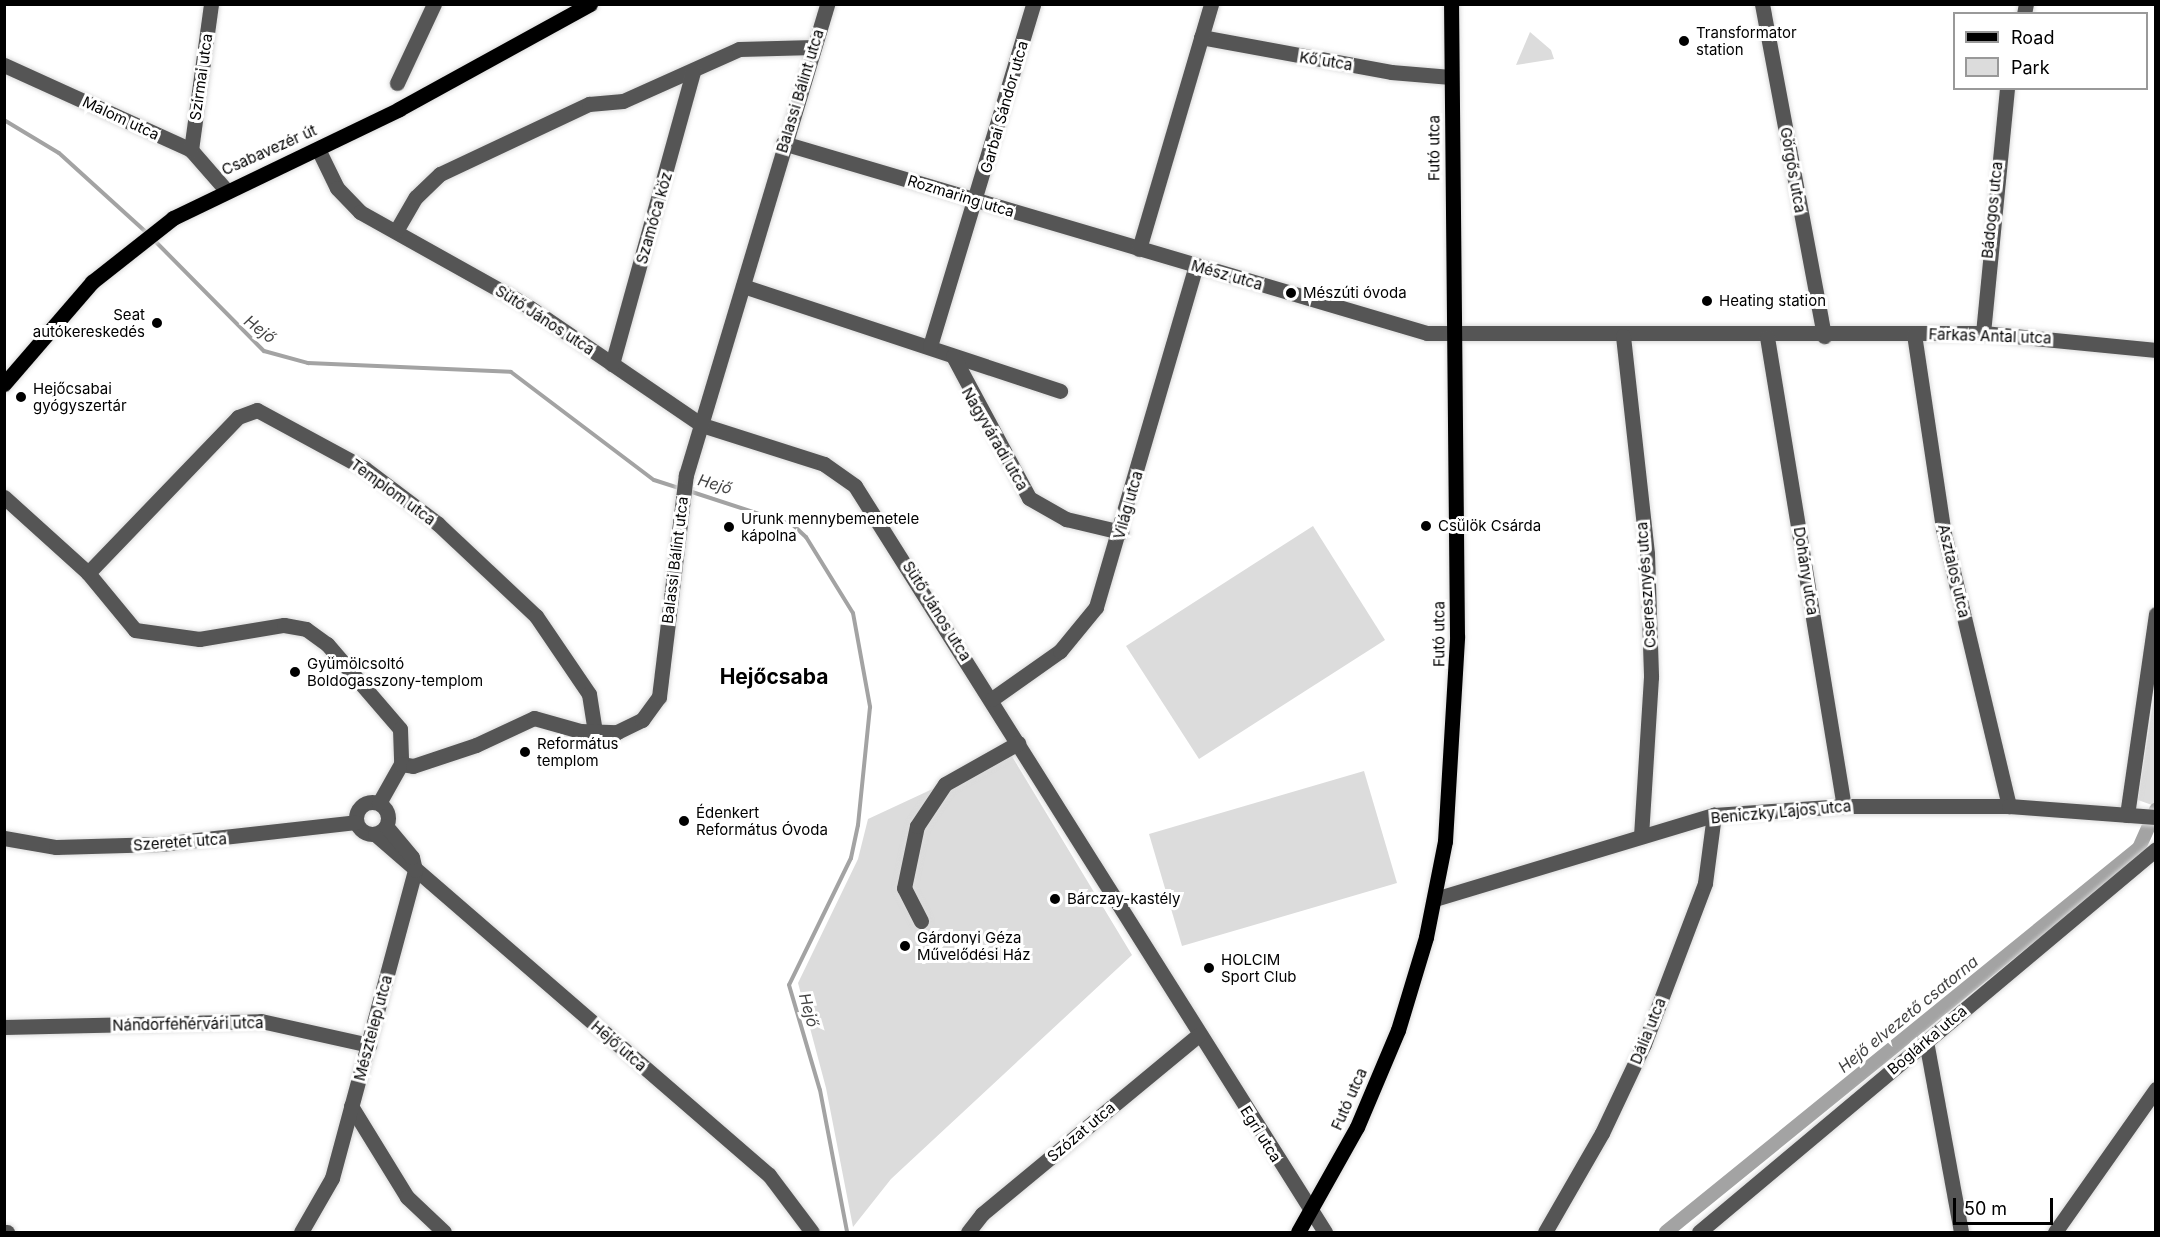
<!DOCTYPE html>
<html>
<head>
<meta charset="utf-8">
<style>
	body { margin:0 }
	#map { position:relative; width:2160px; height:1237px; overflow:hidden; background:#fff; font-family:Inter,sans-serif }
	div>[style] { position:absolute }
	.green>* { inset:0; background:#dcdcdc }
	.stream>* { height:4px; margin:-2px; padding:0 2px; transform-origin:2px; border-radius:2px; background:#a3a3a3 }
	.canal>* { height:14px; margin:-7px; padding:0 7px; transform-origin:7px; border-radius:7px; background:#a3a3a3 }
	.roads { filter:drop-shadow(0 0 2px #dbdbdb) drop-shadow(0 0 2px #dbdbdb) }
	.minor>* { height:15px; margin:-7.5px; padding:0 7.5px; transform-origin:7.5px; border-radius:7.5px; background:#555 }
	.minor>.ring { margin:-7.5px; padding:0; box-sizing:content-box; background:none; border:15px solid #555; border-radius:50% }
	.major>* { height:15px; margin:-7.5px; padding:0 7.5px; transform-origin:7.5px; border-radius:7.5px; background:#000 }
	.dots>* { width:16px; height:16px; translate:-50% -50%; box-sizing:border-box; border:3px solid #fff; border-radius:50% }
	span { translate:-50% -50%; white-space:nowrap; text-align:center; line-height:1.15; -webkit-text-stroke:6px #fff; paint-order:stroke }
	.poi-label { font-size:15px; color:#000 }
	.left { translate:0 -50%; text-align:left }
	.right { translate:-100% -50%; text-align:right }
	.street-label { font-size:15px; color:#000 }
	.water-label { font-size:16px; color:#444; font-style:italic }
	.district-label { font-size:21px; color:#000; font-weight:700 }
	.frame { position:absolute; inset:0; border:6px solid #000; pointer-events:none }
	.legend { position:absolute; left:1953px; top:12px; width:195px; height:78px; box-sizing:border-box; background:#fff; border:2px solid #999; margin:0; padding:8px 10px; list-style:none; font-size:18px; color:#000 }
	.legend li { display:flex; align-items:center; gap:12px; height:30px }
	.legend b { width:30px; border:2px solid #999 }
	.scale { position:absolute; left:1953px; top:1198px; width:100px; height:27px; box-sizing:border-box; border:3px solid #000; border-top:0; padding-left:8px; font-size:18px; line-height:21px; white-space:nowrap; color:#000; -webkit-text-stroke:4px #fff; paint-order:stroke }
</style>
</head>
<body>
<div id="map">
	<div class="green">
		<div style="clip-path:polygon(1530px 32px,1551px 50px,1554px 59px,1516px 65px)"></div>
		<div style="clip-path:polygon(1313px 526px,1385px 640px,1199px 759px,1126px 646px)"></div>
		<div style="clip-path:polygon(2155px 690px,2156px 802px,2152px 805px,2138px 800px)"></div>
		<div style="clip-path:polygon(1010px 753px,1132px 955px,891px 1179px,853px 1227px,826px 1088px,798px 983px,858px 859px,868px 819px)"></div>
		<div style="clip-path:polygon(1364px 771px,1397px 883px,1182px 946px,1149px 834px)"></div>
	</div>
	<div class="stream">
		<div style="left:4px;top:120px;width:64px;rotate:31deg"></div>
		<div style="left:59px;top:153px;width:119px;rotate:42.3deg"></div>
		<div style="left:152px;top:238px;width:159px;rotate:45.3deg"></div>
		<div style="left:264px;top:351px;width:46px;rotate:15.3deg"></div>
		<div style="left:308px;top:363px;width:203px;rotate:2.5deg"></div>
		<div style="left:511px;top:372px;width:179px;rotate:37.1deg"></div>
		<div style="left:654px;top:480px;width:29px;rotate:18deg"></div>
		<div style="left:689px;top:491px;width:109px;rotate:18.1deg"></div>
		<div style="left:793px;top:525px;width:18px;rotate:43deg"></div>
		<div style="left:806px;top:537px;width:89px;rotate:58.3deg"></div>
		<div style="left:853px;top:613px;width:96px;rotate:79.7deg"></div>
		<div style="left:870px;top:707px;width:119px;rotate:95.8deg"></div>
		<div style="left:858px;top:825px;width:34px;rotate:102deg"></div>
		<div style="left:851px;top:858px;width:141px;rotate:116deg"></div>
		<div style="left:789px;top:985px;width:109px;rotate:73.6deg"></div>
		<div style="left:820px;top:1090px;width:145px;rotate:79.2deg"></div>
	</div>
	<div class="canal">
		<div style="left:1666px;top:1232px;width:609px;rotate:-39.07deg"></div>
		<div style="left:2139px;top:848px;width:42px;rotate:-65.9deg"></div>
	</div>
	<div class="roads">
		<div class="minor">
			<div style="left:1762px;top:4px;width:338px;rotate:79.4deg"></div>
			<div style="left:2024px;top:14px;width:10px;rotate:-79deg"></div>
			<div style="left:1201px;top:37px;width:193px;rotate:10.4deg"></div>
			<div style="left:1391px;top:72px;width:60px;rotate:4.8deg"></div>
			<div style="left:4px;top:65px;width:205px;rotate:24.4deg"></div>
			<div style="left:191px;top:150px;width:52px;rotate:48.9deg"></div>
			<div style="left:397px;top:83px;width:87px;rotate:-64.9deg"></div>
			<div style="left:783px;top:143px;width:671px;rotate:16.44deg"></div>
			<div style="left:1427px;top:333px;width:556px"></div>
			<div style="left:1983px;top:333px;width:174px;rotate:5.6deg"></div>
			<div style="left:318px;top:149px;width:43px;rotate:64deg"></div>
			<div style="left:337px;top:188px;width:33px;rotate:46deg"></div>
			<div style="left:360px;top:212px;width:187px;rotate:29.2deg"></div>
			<div style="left:523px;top:303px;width:217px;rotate:34.3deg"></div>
			<div style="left:702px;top:425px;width:128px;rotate:17.7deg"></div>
			<div style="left:824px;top:464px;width:38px;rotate:35deg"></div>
			<div style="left:855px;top:486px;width:882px;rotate:57.79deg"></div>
			<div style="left:191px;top:150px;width:147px;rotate:-82.2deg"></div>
			<div style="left:396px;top:231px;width:39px;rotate:-60deg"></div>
			<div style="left:416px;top:197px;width:33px;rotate:-44deg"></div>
			<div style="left:440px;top:174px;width:165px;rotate:-25.2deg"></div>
			<div style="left:589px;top:104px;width:34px;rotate:-5deg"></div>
			<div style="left:623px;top:101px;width:127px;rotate:-24.1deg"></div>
			<div style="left:739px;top:49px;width:75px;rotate:-1.5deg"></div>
			<div style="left:1139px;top:249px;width:255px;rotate:-73.6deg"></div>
			<div style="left:743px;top:286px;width:334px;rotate:18.3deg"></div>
			<div style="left:1983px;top:333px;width:246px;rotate:-84.4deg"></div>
			<div style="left:1914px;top:334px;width:197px;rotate:81.5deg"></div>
			<div style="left:1943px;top:529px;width:285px;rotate:76.6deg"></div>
			<div style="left:1623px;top:336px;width:219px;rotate:83.7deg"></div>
			<div style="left:1647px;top:554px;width:123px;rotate:88.1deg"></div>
			<div style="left:1651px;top:677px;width:157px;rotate:93.6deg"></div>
			<div style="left:1767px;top:337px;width:475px;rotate:80.7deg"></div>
			<div style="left:930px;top:346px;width:357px;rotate:-73.2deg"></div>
			<div style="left:953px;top:356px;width:161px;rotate:61.8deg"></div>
			<div style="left:1029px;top:498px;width:43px;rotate:29.6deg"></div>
			<div style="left:1066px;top:519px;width:57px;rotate:13.3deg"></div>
			<div style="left:612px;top:364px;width:304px;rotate:-74.5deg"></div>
			<div style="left:4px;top:497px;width:113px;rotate:42.1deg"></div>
			<div style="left:88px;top:573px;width:74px;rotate:50.5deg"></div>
			<div style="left:135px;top:630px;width:65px;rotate:8deg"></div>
			<div style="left:199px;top:639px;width:86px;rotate:-9.4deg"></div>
			<div style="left:284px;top:625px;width:22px;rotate:10deg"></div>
			<div style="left:306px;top:629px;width:26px;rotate:36deg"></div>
			<div style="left:327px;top:644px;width:112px;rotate:49.3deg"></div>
			<div style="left:400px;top:729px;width:35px;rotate:88deg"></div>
			<div style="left:88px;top:573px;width:216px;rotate:-46.1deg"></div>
			<div style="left:238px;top:417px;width:20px;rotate:-20deg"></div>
			<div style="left:257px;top:410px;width:122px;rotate:28.5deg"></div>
			<div style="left:364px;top:468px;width:93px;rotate:37.1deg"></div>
			<div style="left:438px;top:524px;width:134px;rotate:43.2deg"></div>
			<div style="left:536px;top:616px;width:94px;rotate:55.8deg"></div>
			<div style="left:589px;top:694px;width:39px;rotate:81deg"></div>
			<div style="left:992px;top:699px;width:83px;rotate:-35.2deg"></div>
			<div style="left:1060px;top:651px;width:57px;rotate:-50.7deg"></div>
			<div style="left:1096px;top:607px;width:355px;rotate:-73.7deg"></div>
			<div class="ring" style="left:356px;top:802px;width:17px;height:17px"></div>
			<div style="left:379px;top:803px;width:45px;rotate:-60.6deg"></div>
			<div style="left:401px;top:764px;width:12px;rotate:9deg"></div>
			<div style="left:413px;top:766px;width:66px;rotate:-18.4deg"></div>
			<div style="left:476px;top:745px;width:64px;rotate:-25deg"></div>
			<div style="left:534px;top:718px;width:48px;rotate:15.8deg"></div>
			<div style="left:580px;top:731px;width:37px;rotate:2deg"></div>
			<div style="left:617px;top:732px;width:28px;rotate:-26deg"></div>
			<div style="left:642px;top:720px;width:29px;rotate:-54deg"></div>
			<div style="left:659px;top:697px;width:224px;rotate:-83.1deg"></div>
			<div style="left:686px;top:475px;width:492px;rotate:-73.3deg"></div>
			<div style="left:2127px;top:815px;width:203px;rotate:-81.8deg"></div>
			<div style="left:375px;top:834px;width:521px;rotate:40.88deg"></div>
			<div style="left:769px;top:1175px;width:71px;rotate:53deg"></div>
			<div style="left:4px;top:838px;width:53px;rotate:9.8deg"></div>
			<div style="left:56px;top:847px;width:105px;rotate:-1.6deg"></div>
			<div style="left:161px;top:844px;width:196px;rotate:-6.4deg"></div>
			<div style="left:1435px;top:899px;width:291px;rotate:-16.8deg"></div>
			<div style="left:1714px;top:815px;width:130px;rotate:-4deg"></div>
			<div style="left:1844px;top:806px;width:165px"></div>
			<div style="left:2009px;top:806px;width:147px;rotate:4.3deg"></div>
			<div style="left:921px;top:921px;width:37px;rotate:-117deg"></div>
			<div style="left:904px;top:888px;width:63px;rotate:-78.2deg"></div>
			<div style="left:917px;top:826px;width:50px;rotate:-56.3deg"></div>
			<div style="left:945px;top:784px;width:84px;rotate:-29.3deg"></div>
			<div style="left:4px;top:1027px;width:257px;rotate:-1.3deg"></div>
			<div style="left:261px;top:1021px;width:111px;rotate:12.5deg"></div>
			<div style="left:1926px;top:1041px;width:194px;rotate:79.6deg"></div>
			<div style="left:351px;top:1106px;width:107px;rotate:58.4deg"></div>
			<div style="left:407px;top:1197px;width:51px;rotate:43.4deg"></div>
			<div style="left:4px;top:1232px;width:3px"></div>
			<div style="left:301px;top:1232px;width:62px;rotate:-60.1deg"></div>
			<div style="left:332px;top:1178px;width:319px;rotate:-74.9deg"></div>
			<div style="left:415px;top:870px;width:13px;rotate:-103deg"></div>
			<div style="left:412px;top:857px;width:40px;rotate:-130deg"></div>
			<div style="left:968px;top:1232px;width:23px;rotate:-52deg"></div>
			<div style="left:982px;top:1214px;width:281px;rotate:-39.6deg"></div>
			<div style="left:1545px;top:1232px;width:114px;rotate:-60.1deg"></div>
			<div style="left:1602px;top:1133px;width:98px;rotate:-64.7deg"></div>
			<div style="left:1644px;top:1044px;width:172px;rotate:-69.2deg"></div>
			<div style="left:1705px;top:883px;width:69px;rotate:-82.5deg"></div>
			<div style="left:1699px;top:1232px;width:596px;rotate:-39.97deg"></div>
			<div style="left:2055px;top:1232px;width:175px;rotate:-54.8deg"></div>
		</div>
		<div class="major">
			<div style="left:4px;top:384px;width:135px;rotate:-49.2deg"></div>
			<div style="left:92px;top:282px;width:103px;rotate:-38.3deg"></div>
			<div style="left:173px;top:218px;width:251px;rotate:-25.7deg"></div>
			<div style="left:399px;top:109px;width:218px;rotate:-28.8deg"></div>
			<div style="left:1298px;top:1232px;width:120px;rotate:-60.7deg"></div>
			<div style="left:1357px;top:1127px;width:105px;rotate:-67.1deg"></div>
			<div style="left:1398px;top:1030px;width:97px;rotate:-73.2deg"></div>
			<div style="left:1426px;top:937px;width:98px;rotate:-78.8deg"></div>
			<div style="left:1445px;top:841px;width:205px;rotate:-86.6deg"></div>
			<div style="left:1457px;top:636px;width:632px;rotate:-90.54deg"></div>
		</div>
	</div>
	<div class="dots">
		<div style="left:1684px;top:41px;background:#000"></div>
		<div style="left:1291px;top:293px;background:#000"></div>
		<div style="left:1707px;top:301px;background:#000"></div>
		<div style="left:157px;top:323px;background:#000"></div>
		<div style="left:21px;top:397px;background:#000"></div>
		<div style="left:1426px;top:526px;background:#000"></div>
		<div style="left:729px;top:527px;background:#000"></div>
		<div style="left:295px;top:672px;background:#000"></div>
		<div style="left:525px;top:752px;background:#000"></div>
		<div style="left:684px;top:821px;background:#000"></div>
		<div style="left:1055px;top:899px;background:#000"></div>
		<div style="left:905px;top:946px;background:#000"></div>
		<div style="left:1209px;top:968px;background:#000"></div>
	</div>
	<div class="poi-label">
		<span class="left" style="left:1696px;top:41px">Transformator<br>station</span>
		<span class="left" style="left:1303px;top:293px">Mészúti óvoda</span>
		<span class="left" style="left:1719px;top:301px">Heating station</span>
		<span class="right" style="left:145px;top:323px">Seat<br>autókereskedés</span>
		<span class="left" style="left:33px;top:397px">Hejőcsabai<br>gyógyszertár</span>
		<span class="left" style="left:741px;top:527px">Urunk mennybemenetele<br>kápolna</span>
		<span class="left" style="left:1438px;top:526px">Csülök Csárda</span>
		<span class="left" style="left:307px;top:672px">Gyümölcsoltó<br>Boldogasszony-templom</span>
		<span class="left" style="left:537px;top:752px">Református<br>templom</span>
		<span class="left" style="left:696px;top:821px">Édenkert<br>Református Óvoda</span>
		<span class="left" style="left:1067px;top:899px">Bárczay-kastély</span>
		<span class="left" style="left:917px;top:946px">Gárdonyi Géza<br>Művelődési Ház</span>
		<span class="left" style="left:1221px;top:968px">HOLCIM<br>Sport Club</span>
	</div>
	<div class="street-label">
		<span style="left:1326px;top:61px;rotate:9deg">Kő utca</span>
		<span style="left:201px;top:77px;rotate:-82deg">Szirmai utca</span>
		<span style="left:800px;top:91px;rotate:-73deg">Balassi Bálint utca</span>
		<span style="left:1004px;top:107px;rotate:-74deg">Garbai Sándor utca</span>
		<span style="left:121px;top:118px;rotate:25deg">Malom utca</span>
		<span style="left:1434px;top:148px;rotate:-90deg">Futó utca</span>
		<span style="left:269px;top:150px;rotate:-24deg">Csabavezér út</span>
		<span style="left:1793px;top:170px;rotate:80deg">Görgős utca</span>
		<span style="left:961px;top:196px;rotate:17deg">Rozmaring utca</span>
		<span style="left:1992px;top:210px;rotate:-84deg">Bádogos utca</span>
		<span style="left:654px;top:218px;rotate:-74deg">Szamóca köz</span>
		<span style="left:1227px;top:275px;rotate:16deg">Mész utca</span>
		<span style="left:545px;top:320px;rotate:33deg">Sütő János utca</span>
		<span style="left:1990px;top:336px;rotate:2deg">Farkas Antal utca</span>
		<span style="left:995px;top:439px;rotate:60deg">Nagyváradi utca</span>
		<span style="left:393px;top:492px;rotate:36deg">Templom utca</span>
		<span style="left:1128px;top:505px;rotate:-74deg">Világ utca</span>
		<span style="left:675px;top:560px;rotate:-83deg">Balassi Bálint utca</span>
		<span style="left:1806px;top:571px;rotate:81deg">Dohány utca</span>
		<span style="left:1954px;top:571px;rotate:77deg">Asztalos utca</span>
		<span style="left:1646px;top:585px;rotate:-94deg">Cseresznyés utca</span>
		<span style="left:937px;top:611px;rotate:58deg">Sütő János utca</span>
		<span style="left:1439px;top:634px;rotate:-90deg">Futó utca</span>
		<span style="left:1781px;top:812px;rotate:-5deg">Beniczky Lajos utca</span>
		<span style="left:180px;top:842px;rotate:-4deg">Szeretet utca</span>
		<span style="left:188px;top:1024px;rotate:-1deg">Nándorfehérvári utca</span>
		<span style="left:373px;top:1028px;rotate:-75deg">Mésztelep utca</span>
		<span style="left:1648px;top:1031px;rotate:-68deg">Dália utca</span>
		<span style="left:1927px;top:1040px;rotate:-40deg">Boglárka utca</span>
		<span style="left:619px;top:1046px;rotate:41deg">Hejő utca</span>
		<span style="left:1349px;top:1099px;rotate:-66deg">Futó utca</span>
		<span style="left:1081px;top:1132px;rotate:-40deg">Szózat utca</span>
		<span style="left:1261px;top:1134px;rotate:58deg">Egri utca</span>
	</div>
	<div class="water-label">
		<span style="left:260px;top:329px;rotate:37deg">Hejő</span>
		<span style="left:715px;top:484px;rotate:16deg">Hejő</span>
		<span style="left:809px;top:1010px;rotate:74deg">Hejő</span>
		<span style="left:1908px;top:1014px;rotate:-39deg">Hejő elvezető csatorna</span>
	</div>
	<div class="district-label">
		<span style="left:774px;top:677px">Hejőcsaba</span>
	</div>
	<div class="frame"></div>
	<ul class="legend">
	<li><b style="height:8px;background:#000"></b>Road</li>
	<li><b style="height:16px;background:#dcdcdc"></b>Park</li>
	</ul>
	<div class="scale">50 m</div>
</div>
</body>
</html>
